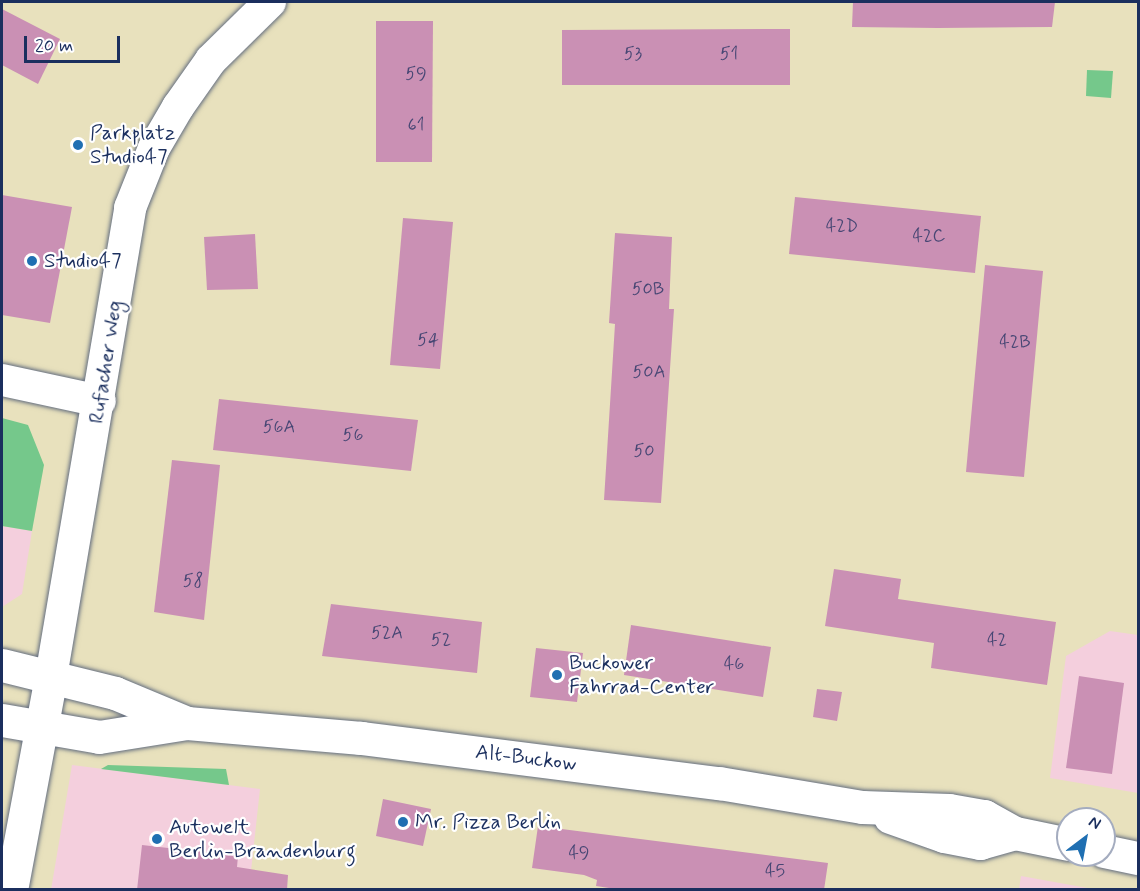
<!DOCTYPE html>
<html>
<head>
<meta charset="utf-8">
<style>
	body { margin:0 }
	#map { position:relative; width:1140px; height:891px; overflow:hidden; background:#e8e1bd; font-family:Mynerve,sans-serif }
	div>[style] { position:absolute }
	.built>* { inset:0; background:#f4cfdd }
	.green>* { inset:0; background:#75c88b }
	.building>* { inset:0; background:#ca90b4 }
	.roads { filter:drop-shadow(0 0 2px #636d7f) drop-shadow(0 0 2px #636d7f) }
	.street>* { height:32px; margin:-16px; padding:0 16px; transform-origin:16px; border-radius:16px; background:#fff }
	.secondary>* { height:33px; margin:-16.5px; padding:0 16.5px; transform-origin:16.5px; border-radius:16.5px; background:#fff }
	.dots>* { width:16px; height:16px; translate:-50% -50%; box-sizing:border-box; border:3px solid #fff; border-radius:50% }
	span { translate:-50% -50%; white-space:nowrap; text-align:center; line-height:1.15; -webkit-text-stroke:4.5px #fff; paint-order:stroke }
	.number-label { font-size:18px; color:#474774 }
	.number-label span { -webkit-text-stroke-width:0 }
	.poi-label { font-size:21px; color:#1b2f5e }
	.left { translate:0 -50%; text-align:left }
	.street-label { font-size:21px; color:#1b2f5e }
	.frame { position:absolute; inset:0; border:3px solid #1b2f5e; pointer-events:none }
	.north { position:absolute; left:1056px; top:807px; width:60px; height:60px; box-sizing:border-box; background:#fff; border:2px solid #a4acbf; border-radius:50%; rotate:32deg; font-size:16px; font-weight:700; line-height:24px; text-align:center; color:#1b2f5e }
	.north::after { content:''; display:block; margin:auto; width:21px; height:27px; background:#1f6fb2; clip-path:polygon(50% 0,100% 100%,50% 72%,0 100%) }
	.scale { position:absolute; left:24px; top:36px; width:96px; height:27px; box-sizing:border-box; border:3px solid #1b2f5e; border-top:0; padding-left:8px; font-size:18px; line-height:21px; white-space:nowrap; color:#1b2f5e; -webkit-text-stroke:4px #fff; paint-order:stroke }
</style>
</head>
<body>
<div id="map">
	<div class="built">
		<div style="clip-path:polygon(2px 526px,32px 531px,22px 594px,2px 607px)"></div>
		<div style="clip-path:polygon(1110px 631px,1138px 635px,1138px 793px,1050px 778px,1066px 656px)"></div>
		<div style="clip-path:polygon(72px 765px,260px 789px,249px 889px,51px 890px)"></div>
		<div style="clip-path:polygon(1021px 876px,1093px 889px,1019px 889px)"></div>
	</div>
	<div class="green">
		<div style="clip-path:polygon(1087px 70px,1113px 71px,1111px 98px,1086px 96px)"></div>
		<div style="clip-path:polygon(2px 418px,28px 425px,44px 465px,32px 531px,2px 526px)"></div>
		<div style="clip-path:polygon(108px 765px,226px 769px,229px 785px,101px 769px)"></div>
	</div>
	<div class="building">
		<div style="clip-path:polygon(853px 2px,1055px 2px,1052px 27px,938px 28px,852px 27px)"></div>
		<div style="clip-path:polygon(2px 9px,60px 39px,38px 84px,2px 65px)"></div>
		<div style="clip-path:polygon(376px 21px,433px 21px,432px 162px,376px 162px)"></div>
		<div style="clip-path:polygon(790px 29px,790px 85px,562px 85px,562px 30px)"></div>
		<div style="clip-path:polygon(2px 195px,72px 207px,50px 323px,2px 315px)"></div>
		<div style="clip-path:polygon(795px 197px,981px 216px,975px 273px,789px 254px)"></div>
		<div style="clip-path:polygon(403px 218px,453px 222px,440px 369px,390px 365px)"></div>
		<div style="clip-path:polygon(615px 233px,672px 237px,669px 309px,674px 309px,661px 503px,604px 500px,615px 324px,609px 323px)"></div>
		<div style="clip-path:polygon(255px 234px,258px 289px,207px 290px,204px 237px)"></div>
		<div style="clip-path:polygon(985px 265px,1043px 271px,1024px 477px,966px 472px)"></div>
		<div style="clip-path:polygon(219px 399px,418px 420px,411px 471px,213px 450px)"></div>
		<div style="clip-path:polygon(172px 460px,220px 465px,204px 620px,154px 612px)"></div>
		<div style="clip-path:polygon(834px 569px,901px 579px,898px 599px,1056px 622px,1047px 685px,931px 668px,934px 643px,825px 626px)"></div>
		<div style="clip-path:polygon(331px 604px,482px 622px,477px 673px,322px 656px)"></div>
		<div style="clip-path:polygon(631px 625px,771px 647px,763px 697px,624px 675px)"></div>
		<div style="clip-path:polygon(536px 648px,583px 653px,577px 702px,530px 697px)"></div>
		<div style="clip-path:polygon(1079px 676px,1124px 683px,1112px 774px,1066px 768px)"></div>
		<div style="clip-path:polygon(817px 689px,842px 692px,837px 721px,813px 717px)"></div>
		<div style="clip-path:polygon(383px 799px,431px 809px,423px 846px,376px 836px)"></div>
		<div style="clip-path:polygon(538px 826px,828px 863px,824px 890px,622px 890px,596px 886px,597px 880px,584px 875px,532px 868px)"></div>
		<div style="clip-path:polygon(142px 845px,238px 856px,237px 867px,288px 875px,287px 890px,137px 890px)"></div>
	</div>
	<div class="roads">
		<div class="street">
			<div style="left:2px;top:380px;width:100px;rotate:12.1deg"></div>
			<div style="left:51px;top:677px;width:476px;rotate:-80.4deg"></div>
			<div style="left:130px;top:208px;width:65px;rotate:-68.2deg"></div>
			<div style="left:154px;top:148px;width:48px;rotate:-59.7deg"></div>
			<div style="left:178px;top:107px;width:57px;rotate:-54.9deg"></div>
			<div style="left:211px;top:60px;width:83px;rotate:-44.5deg"></div>
		</div>
		<div class="secondary">
			<div style="left:2px;top:665px;width:116px;rotate:13.9deg"></div>
			<div style="left:115px;top:693px;width:78px;rotate:22.6deg"></div>
			<div style="left:2px;top:720px;width:98px;rotate:9.9deg"></div>
			<div style="left:99px;top:737px;width:89px;rotate:-9deg"></div>
			<div style="left:187px;top:723px;width:175px;rotate:4.9deg"></div>
			<div style="left:361px;top:738px;width:361px;rotate:7.2deg"></div>
			<div style="left:719px;top:783px;width:145px;rotate:9.5deg"></div>
			<div style="left:862px;top:807px;width:87px;rotate:2deg"></div>
			<div style="left:949px;top:810px;width:36px;rotate:10deg"></div>
			<div style="left:984px;top:816px;width:35px;rotate:29deg"></div>
			<div style="left:1015px;top:833px;width:54px;rotate:11.7deg"></div>
			<div style="left:890px;top:817px;width:57px;rotate:19.4deg"></div>
			<div style="left:944px;top:836px;width:37px;rotate:11deg"></div>
			<div style="left:980px;top:843px;width:36px;rotate:-16deg"></div>
			<div style="left:1104px;top:851px;width:35px;rotate:12deg"></div>
			<div style="left:11px;top:890px;width:217px;rotate:-79.4deg"></div>
		</div>
	</div>
	<div class="dots">
		<div style="left:78px;top:145px;background:#1f6fb2"></div>
		<div style="left:32px;top:261px;background:#1f6fb2"></div>
		<div style="left:557px;top:675px;background:#1f6fb2"></div>
		<div style="left:403px;top:822px;background:#1f6fb2"></div>
		<div style="left:157px;top:839px;background:#1f6fb2"></div>
	</div>
	<div class="number-label">
		<span style="left:633px;top:54px">53</span>
		<span style="left:729px;top:54px">51</span>
		<span style="left:416px;top:74px">59</span>
		<span style="left:416px;top:125px">61</span>
		<span style="left:842px;top:226px">42D</span>
		<span style="left:929px;top:236px">42C</span>
		<span style="left:648px;top:289px">50B</span>
		<span style="left:428px;top:340px">54</span>
		<span style="left:1015px;top:342px">42B</span>
		<span style="left:649px;top:372px">50A</span>
		<span style="left:279px;top:427px">56A</span>
		<span style="left:353px;top:435px">56</span>
		<span style="left:644px;top:451px">50</span>
		<span style="left:193px;top:581px">58</span>
		<span style="left:387px;top:633px">52A</span>
		<span style="left:441px;top:640px">52</span>
		<span style="left:997px;top:640px">42</span>
		<span style="left:734px;top:664px">46</span>
		<span style="left:579px;top:853px">49</span>
		<span style="left:775px;top:871px">45</span>
	</div>
	<div class="poi-label">
		<span class="left" style="left:90px;top:145px">Parkplatz<br>Studio47</span>
		<span class="left" style="left:44px;top:261px">Studio47</span>
		<span class="left" style="left:569px;top:675px">Buckower<br>Fahrrad-Center</span>
		<span class="left" style="left:415px;top:822px">Mr. Pizza Berlin</span>
		<span class="left" style="left:169px;top:839px">Autowelt<br>Berlin-Brandenburg</span>
	</div>
	<div class="street-label">
		<span style="left:106px;top:362px;rotate:-81deg">Rufacher Weg</span>
		<span style="left:526px;top:758px;rotate:7deg">Alt-Buckow</span>
	</div>
	<div class="frame"></div>
	<div class="north">N</div>
	<div class="scale">20 m</div>
</div>
</body>
</html>
